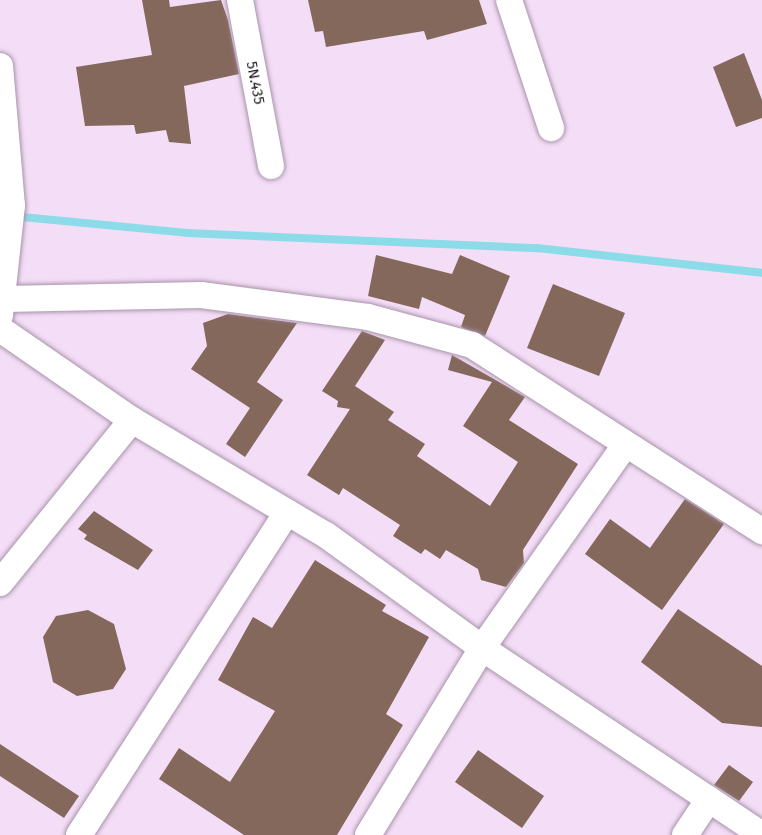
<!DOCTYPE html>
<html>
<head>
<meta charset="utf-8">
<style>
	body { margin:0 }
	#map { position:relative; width:762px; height:835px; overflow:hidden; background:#f4ddf6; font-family:"Fira Sans",sans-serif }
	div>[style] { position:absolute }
	.stream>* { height:8px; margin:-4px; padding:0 4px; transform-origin:4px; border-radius:4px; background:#8cdbe8 }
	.building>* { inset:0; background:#85685c }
	.roads { filter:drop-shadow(0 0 2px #a893ab) drop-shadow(0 0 2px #a893ab) }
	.street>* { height:26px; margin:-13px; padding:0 13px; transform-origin:13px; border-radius:13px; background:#fff }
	span { translate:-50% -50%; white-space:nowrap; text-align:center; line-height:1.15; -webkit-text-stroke:4.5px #fff; paint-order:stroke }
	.street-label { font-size:15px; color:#1a131b }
</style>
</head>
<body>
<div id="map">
	<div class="stream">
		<div style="left:12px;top:216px;width:176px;rotate:5.5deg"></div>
		<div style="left:187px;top:233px;width:350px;rotate:2.5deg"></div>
		<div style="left:537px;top:248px;width:226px;rotate:6.3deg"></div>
	</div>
	<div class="building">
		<div style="clip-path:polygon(142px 0,169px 0,170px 7px,221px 0,228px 20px,239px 74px,184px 86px,191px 144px,169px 142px,166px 130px,136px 134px,134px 125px,85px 126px,76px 67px,152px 55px)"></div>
		<div style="clip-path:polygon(308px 0,479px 0,487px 24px,427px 40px,424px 31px,326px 47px,323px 31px,315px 32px)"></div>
		<div style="clip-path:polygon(744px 53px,762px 100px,762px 118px,736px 127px,713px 67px)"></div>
		<div style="clip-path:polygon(376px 255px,452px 274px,460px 255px,510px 276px,485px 336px,461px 327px,465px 315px,422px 297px,419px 309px,368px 296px)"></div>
		<div style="clip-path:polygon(553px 284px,625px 313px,599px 376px,527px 348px)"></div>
		<div style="clip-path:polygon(228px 314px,297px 323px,257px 382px,283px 400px,245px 457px,226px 444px,250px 408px,191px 369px,207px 346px,203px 323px)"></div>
		<div style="clip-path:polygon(362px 331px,385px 340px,355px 386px,394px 412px,388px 420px,425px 444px,417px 456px,490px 506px,518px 462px,463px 426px,492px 382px,448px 370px,452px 355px,525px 397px,509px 420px,578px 464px,523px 550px,524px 563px,506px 587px,481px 580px,478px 569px,446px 550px,440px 559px,425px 549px,421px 554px,393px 536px,400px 525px,343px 488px,339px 495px,307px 475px,350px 409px,337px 407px,338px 401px,322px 391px)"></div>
		<div style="clip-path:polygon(685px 499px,724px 524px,662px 610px,585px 554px,610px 519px,650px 548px)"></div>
		<div style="clip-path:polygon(94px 511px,153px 550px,138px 570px,84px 539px,87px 535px,78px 529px)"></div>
		<div style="clip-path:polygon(315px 560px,386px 605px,382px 611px,429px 637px,386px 714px,403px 725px,337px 835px,244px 835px,159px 779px,179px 748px,230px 782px,275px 711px,218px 680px,253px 617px,272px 628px)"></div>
		<div style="clip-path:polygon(678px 609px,762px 666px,762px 727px,722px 723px,641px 662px)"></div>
		<div style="clip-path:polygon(88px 610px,114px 624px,126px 669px,113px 689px,77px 696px,53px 682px,43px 637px,56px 616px)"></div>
		<div style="clip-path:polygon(0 744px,79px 796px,64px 818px,0 776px)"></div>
		<div style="clip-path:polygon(478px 750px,544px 796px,522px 828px,455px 782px)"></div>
		<div style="clip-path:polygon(729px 765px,753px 782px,739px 801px,714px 785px)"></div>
	</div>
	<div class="roads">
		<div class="street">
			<div style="left:240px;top:0;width:169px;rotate:79.4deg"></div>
			<div style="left:509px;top:0;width:135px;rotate:71.8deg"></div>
			<div style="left:0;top:66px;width:140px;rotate:85.1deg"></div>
			<div style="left:12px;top:205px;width:111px;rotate:96.2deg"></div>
			<div style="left:5px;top:299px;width:196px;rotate:-1.2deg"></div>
			<div style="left:201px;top:295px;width:168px;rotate:7.5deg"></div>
			<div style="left:368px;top:317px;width:108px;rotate:15.1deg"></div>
			<div style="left:472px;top:345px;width:345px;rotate:32.7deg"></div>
			<div style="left:0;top:329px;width:160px;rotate:34.6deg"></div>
			<div style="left:132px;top:420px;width:226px;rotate:30.7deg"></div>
			<div style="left:326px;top:535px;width:193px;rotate:35.9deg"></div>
			<div style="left:482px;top:648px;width:337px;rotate:33.7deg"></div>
			<div style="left:0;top:583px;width:210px;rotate:-51deg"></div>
			<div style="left:79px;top:835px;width:384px;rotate:-57.2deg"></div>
			<div style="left:368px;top:835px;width:219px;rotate:-58.6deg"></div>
			<div style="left:482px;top:648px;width:246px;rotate:-54.8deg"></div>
			<div style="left:685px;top:835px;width:43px;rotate:-56.3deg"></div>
		</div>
	</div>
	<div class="street-label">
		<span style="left:255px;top:83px;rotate:79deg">5N.435</span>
	</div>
</div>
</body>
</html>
